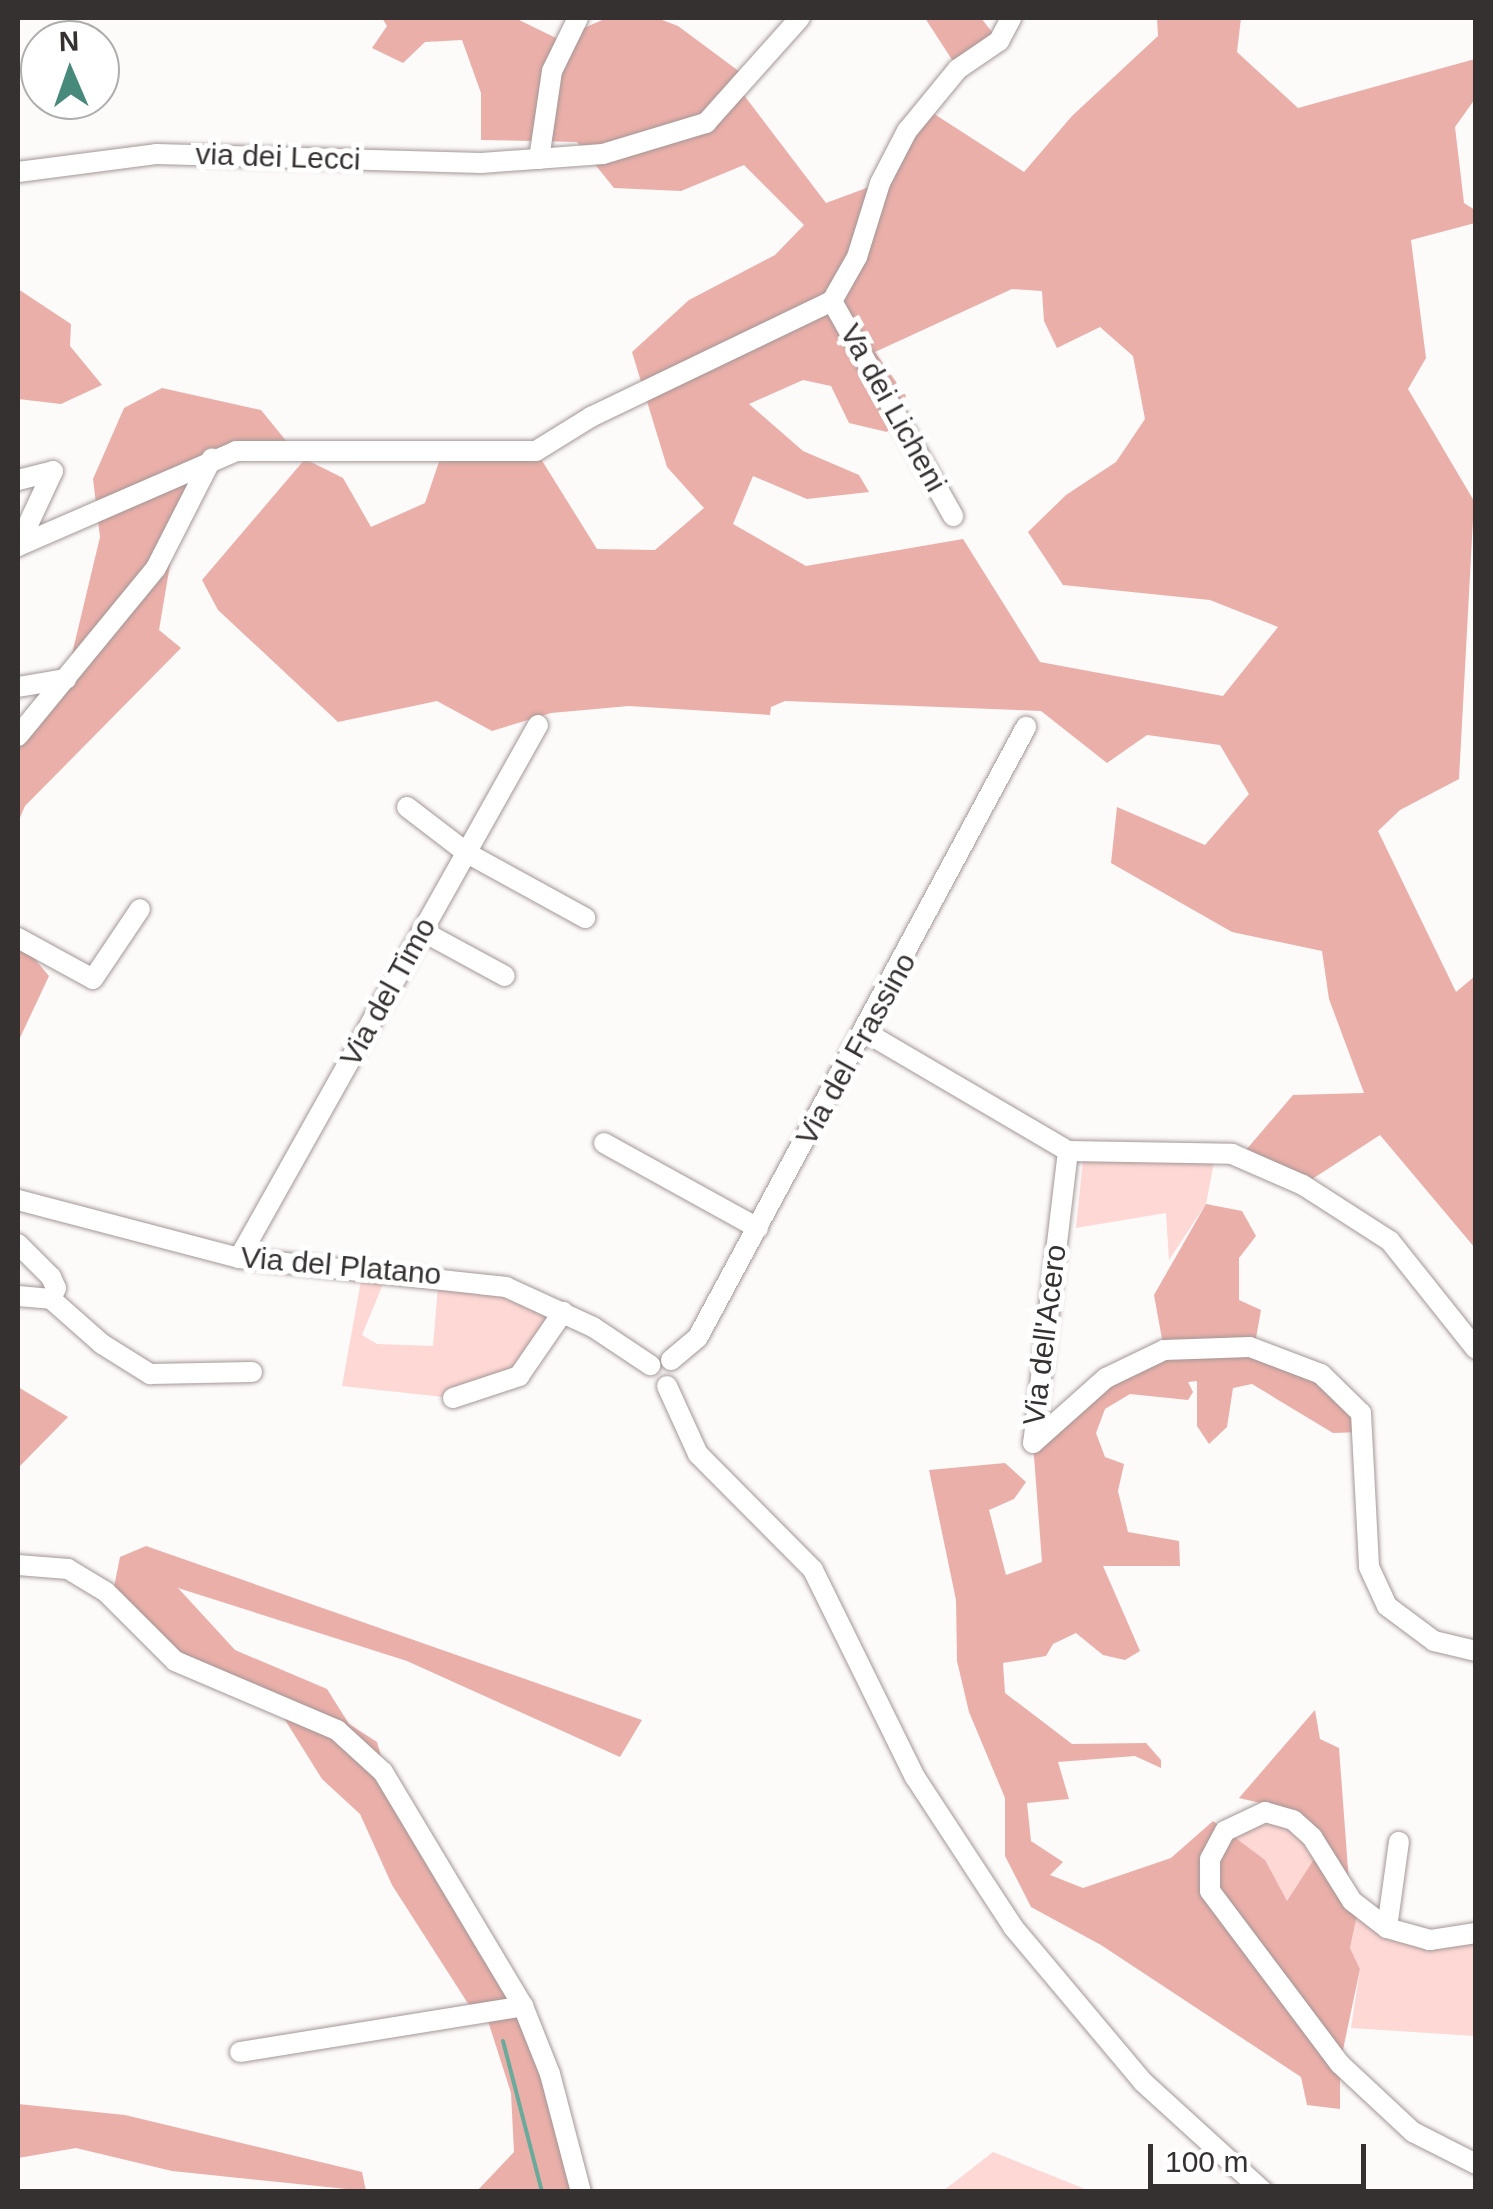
<!DOCTYPE html>
<html>
<head>
<meta charset="utf-8">
<style>
	body { margin:0 }
	#map { position:relative; width:1493px; height:2209px; overflow:hidden; background:#fdfafa; font-family:Helvetica,sans-serif }
	div>[style] { position:absolute }
	.green>* { inset:0; background:#fed8d5 }
	.forest>* { inset:0; background:#ebafa9 }
	.stream>* { height:4px; margin:-2px; padding:0 2px; transform-origin:2px; border-radius:2px; background:#69aa9b }
	.roads { filter:drop-shadow(0 0 2px #a39796) drop-shadow(0 0 2px #a39796) }
	.minor>* { height:20px; margin:-10px; padding:0 10px; transform-origin:10px; border-radius:10px; background:#fff }
	span { translate:-50% -50%; white-space:nowrap; text-align:center; line-height:1.15; -webkit-text-stroke:10px #fff; paint-order:stroke }
	.street-label { font-size:30px; color:#363131 }
	.frame { position:absolute; inset:0; border:20px solid #363131; pointer-events:none }
	.north { position:absolute; left:20px; top:20px; width:100px; height:100px; box-sizing:border-box; background:#fff; border:2px solid #afadad; border-radius:50%; rotate:358deg; font-size:28px; font-weight:700; line-height:40px; text-align:center; color:#363131 }
	.north::after { content:''; display:block; margin:auto; width:35px; height:45px; background:#47897b; clip-path:polygon(50% 0,100% 100%,50% 72%,0 100%) }
	.scale { position:absolute; left:1148px; top:2144px; width:218px; height:45px; box-sizing:border-box; border:5px solid #363131; border-top:0; padding-left:12px; font-size:30px; line-height:35px; white-space:nowrap; color:#363131; -webkit-text-stroke:8px #fff; paint-order:stroke }
</style>
</head>
<body>
<div id="map">
	<div class="green">
		<div style="clip-path:polygon(1083px 1160px,1214px 1162px,1206px 1204px,1169px 1260px,1166px 1213px,1076px 1228px)"></div>
		<div style="clip-path:polygon(363px 1270px,388px 1272px,362px 1335px,377px 1344px,433px 1346px,439px 1275px,563px 1312px,519px 1376px,453px 1398px,342px 1386px)"></div>
		<div style="clip-path:polygon(1265px 1812px,1320px 1851px,1287px 1902px,1265px 1862px,1225px 1831px)"></div>
		<div style="clip-path:polygon(1359px 1906px,1387px 1928px,1475px 1933px,1475px 2036px,1351px 2028px,1360px 1969px,1350px 1948px)"></div>
		<div style="clip-path:polygon(993px 2152px,1090px 2191px,943px 2191px)"></div>
	</div>
	<div class="forest">
		<div style="clip-path:polygon(evenodd,382px 18px,515px 18px,558px 39px,607px 18px,657px 18px,678px 26px,748px 78px,740px 90px,826px 203px,880px 183px,925px 108px,1024px 172px,1072px 116px,1158px 36px,1157px 18px,1241px 18px,1237px 52px,1298px 108px,1475px 59px,1475px 99px,1455px 127px,1464px 203px,1475px 210px,1475px 223px,1411px 240px,1426px 358px,1408px 389px,1474px 501px,1459px 779px,1400px 810px,1378px 831px,1456px 992px,1475px 976px,1475px 1248px,1380px 1135px,1303px 1185px,1240px 1157px,1293px 1095px,1364px 1093px,1329px 999px,1322px 951px,1232px 932px,1111px 863px,1117px 807px,1205px 845px,1249px 794px,1220px 745px,1147px 735px,1107px 763px,1041px 711px,785px 701px,771px 707px,770px 715px,629px 706px,551px 713px,492px 731px,437px 701px,338px 722px,218px 610px,202px 580px,305px 459px,343px 478px,371px 527px,425px 503px,442px 453px,536px 451px,597px 549px,655px 550px,704px 508px,667px 467px,632px 352px,689px 300px,775px 255px,804px 225px,744px 165px,681px 191px,614px 188px,577px 142px,481px 140px,481px 93px,462px 40px,425px 42px,403px 63px,372px 48px,387px 26px,382px 18px,1012px 289px,1042px 291px,1044px 321px,1057px 348px,1100px 327px,1133px 356px,1145px 419px,1116px 462px,1066px 495px,1028px 532px,1063px 585px,1210px 600px,1278px 627px,1223px 696px,1040px 662px,963px 539px,806px 566px,733px 524px,753px 476px,807px 499px,869px 492px,859px 475px,803px 451px,749px 404px,803px 380px,831px 386px,849px 423px,887px 432px,906px 396px,875px 352px,1012px 289px)"></div>
		<div style="clip-path:polygon(925px 18px,981px 18px,999px 41px,958px 69px)"></div>
		<div style="clip-path:polygon(18px 289px,71px 324px,70px 346px,102px 385px,61px 404px,18px 399px)"></div>
		<div style="clip-path:polygon(162px 388px,261px 410px,296px 453px,205px 461px,175px 535px,159px 630px,181px 648px,25px 806px,18px 822px,18px 720px,45px 704px,66px 679px,100px 537px,93px 479px,124px 408px)"></div>
		<div style="clip-path:polygon(18px 939px,49px 976px,18px 1042px)"></div>
		<div style="clip-path:polygon(1206px 1204px,1242px 1211px,1256px 1236px,1239px 1258px,1239px 1300px,1261px 1310px,1254px 1349px,1321px 1374px,1362px 1432px,1333px 1433px,1252px 1384px,1233px 1388px,1227px 1427px,1209px 1444px,1197px 1426px,1197px 1381px,1188px 1382px,1193px 1392px,1188px 1400px,1130px 1394px,1105px 1409px,1096px 1433px,1105px 1457px,1124px 1464px,1118px 1491px,1128px 1532px,1179px 1541px,1180px 1566px,1103px 1566px,1140px 1651px,1125px 1660px,1103px 1655px,1076px 1633px,1053px 1644px,1046px 1656px,1003px 1663px,1005px 1693px,1072px 1744px,1146px 1743px,1161px 1760px,1161px 1768px,1135px 1756px,1058px 1762px,1069px 1799px,1027px 1803px,1031px 1841px,1063px 1862px,1050px 1875px,1083px 1888px,1171px 1858px,1213px 1821px,1265px 1860px,1287px 1901px,1320px 1850px,1298px 1812px,1239px 1798px,1315px 1710px,1320px 1739px,1339px 1748px,1350px 1896px,1359px 1906px,1350px 1948px,1360px 1969px,1340px 2064px,1340px 2109px,1307px 2105px,1301px 2077px,1101px 1945px,1031px 1907px,1005px 1856px,1005px 1798px,969px 1712px,957px 1661px,956px 1600px,929px 1470px,1005px 1463px,1026px 1482px,1014px 1499px,989px 1510px,1006px 1575px,1042px 1562px,1033px 1443px,1106px 1378px,1164px 1350px,1154px 1295px)"></div>
		<div style="clip-path:polygon(18px 1387px,68px 1417px,19px 1467px,18px 1465px)"></div>
		<div style="clip-path:polygon(146px 1546px,642px 1720px,620px 1757px,407px 1661px,178px 1588px,235px 1650px,327px 1689px,349px 1724px,377px 1742px,387px 1777px,523px 2006px,582px 2191px,477px 2191px,514px 2152px,511px 2093px,488px 2021px,467px 2002px,392px 1885px,360px 1814px,322px 1779px,277px 1707px,175px 1661px,114px 1587px,120px 1557px)"></div>
		<div style="clip-path:polygon(18px 2104px,125px 2115px,362px 2172px,366px 2191px,172px 2171px,76px 2148px,18px 2158px)"></div>
	</div>
	<div class="stream">
		<div style="left:503px;top:2041px;width:156px;rotate:75.5deg"></div>
	</div>
	<div class="roads">
		<div class="minor">
			<div style="left:539px;top:159px;width:89px;rotate:-81.6deg"></div>
			<div style="left:552px;top:71px;width:59px;rotate:-63.9deg"></div>
			<div style="left:18px;top:172px;width:139px;rotate:-7.4deg"></div>
			<div style="left:156px;top:154px;width:325px;rotate:1.6deg"></div>
			<div style="left:481px;top:163px;width:122px;rotate:-4.2deg"></div>
			<div style="left:603px;top:154px;width:108px;rotate:-16.8deg"></div>
			<div style="left:706px;top:123px;width:141px;rotate:-48.2deg"></div>
			<div style="left:832px;top:301px;width:247px;rotate:60.6deg"></div>
			<div style="left:18px;top:480px;width:36px;rotate:-14deg"></div>
			<div style="left:53px;top:471px;width:83px;rotate:115deg"></div>
			<div style="left:18px;top:546px;width:238px;rotate:-23.5deg"></div>
			<div style="left:236px;top:451px;width:300px"></div>
			<div style="left:536px;top:451px;width:65px;rotate:-31.7deg"></div>
			<div style="left:591px;top:417px;width:267px;rotate:-25.7deg"></div>
			<div style="left:832px;top:301px;width:51px;rotate:-60.4deg"></div>
			<div style="left:857px;top:257px;width:77px;rotate:-72.7deg"></div>
			<div style="left:880px;top:183px;width:59px;rotate:-62.6deg"></div>
			<div style="left:907px;top:131px;width:80px;rotate:-50.6deg"></div>
			<div style="left:958px;top:69px;width:50px;rotate:-34.3deg"></div>
			<div style="left:999px;top:41px;width:26px;rotate:-62deg"></div>
			<div style="left:18px;top:687px;width:49px;rotate:-9.5deg"></div>
			<div style="left:18px;top:736px;width:217px;rotate:-50.6deg"></div>
			<div style="left:156px;top:568px;width:123px;rotate:-63deg"></div>
			<div style="left:407px;top:807px;width:76px;rotate:37.5deg"></div>
			<div style="left:467px;top:853px;width:135px;rotate:28.8deg"></div>
			<div style="left:422px;top:931px;width:94px;rotate:28.5deg"></div>
			<div style="left:18px;top:938px;width:85px;rotate:28.7deg"></div>
			<div style="left:93px;top:979px;width:84px;rotate:-56.1deg"></div>
			<div style="left:865px;top:1032px;width:235px;rotate:30.4deg"></div>
			<div style="left:1068px;top:1151px;width:164px;rotate:1deg"></div>
			<div style="left:1232px;top:1154px;width:77px;rotate:23.6deg"></div>
			<div style="left:1303px;top:1185px;width:103px;rotate:32.8deg"></div>
			<div style="left:1390px;top:1241px;width:138px;rotate:51.5deg"></div>
			<div style="left:604px;top:1143px;width:176px;rotate:28.9deg"></div>
			<div style="left:1068px;top:1151px;width:294px;rotate:96.8deg"></div>
			<div style="left:1033px;top:1443px;width:98px;rotate:-41.7deg"></div>
			<div style="left:1106px;top:1378px;width:64px;rotate:-25.8deg"></div>
			<div style="left:1164px;top:1350px;width:86px;rotate:-2deg"></div>
			<div style="left:1250px;top:1347px;width:76px;rotate:20.8deg"></div>
			<div style="left:1321px;top:1374px;width:56px;rotate:44.3deg"></div>
			<div style="left:1361px;top:1413px;width:154px;rotate:87deg"></div>
			<div style="left:1369px;top:1567px;width:43px;rotate:65.2deg"></div>
			<div style="left:1387px;top:1606px;width:59px;rotate:36.7deg"></div>
			<div style="left:1434px;top:1641px;width:43px;rotate:13.4deg"></div>
			<div style="left:18px;top:1200px;width:228px;rotate:14.7deg"></div>
			<div style="left:239px;top:1258px;width:269px;rotate:6.2deg"></div>
			<div style="left:506px;top:1287px;width:96px;rotate:24.7deg"></div>
			<div style="left:593px;top:1327px;width:69px;rotate:33.7deg"></div>
			<div style="left:18px;top:1244px;width:47px;rotate:45deg"></div>
			<div style="left:51px;top:1277px;width:12px;rotate:66deg"></div>
			<div style="left:56px;top:1288px;width:12px;rotate:114deg"></div>
			<div style="left:239px;top:1258px;width:611px;rotate:-60.71deg"></div>
			<div style="left:18px;top:1296px;width:33px;rotate:5deg"></div>
			<div style="left:51px;top:1299px;width:68px;rotate:41.4deg"></div>
			<div style="left:102px;top:1344px;width:57px;rotate:32deg"></div>
			<div style="left:150px;top:1374px;width:102px;rotate:-1.1deg"></div>
			<div style="left:671px;top:1360px;width:35px;rotate:-40deg"></div>
			<div style="left:698px;top:1337px;width:693px;rotate:-61.73deg"></div>
			<div style="left:667px;top:1386px;width:75px;rotate:65.5deg"></div>
			<div style="left:698px;top:1454px;width:163px;rotate:45.2deg"></div>
			<div style="left:813px;top:1570px;width:231px;rotate:63.8deg"></div>
			<div style="left:915px;top:1777px;width:179px;rotate:56.8deg"></div>
			<div style="left:1013px;top:1927px;width:202px;rotate:50deg"></div>
			<div style="left:1143px;top:2082px;width:164px;rotate:42.3deg"></div>
			<div style="left:453px;top:1398px;width:70px;rotate:-18.4deg"></div>
			<div style="left:519px;top:1376px;width:78px;rotate:-55.5deg"></div>
			<div style="left:18px;top:1565px;width:50px;rotate:4.6deg"></div>
			<div style="left:68px;top:1569px;width:44px;rotate:31.2deg"></div>
			<div style="left:106px;top:1592px;width:98px;rotate:45deg"></div>
			<div style="left:175px;top:1661px;width:176px;rotate:23.1deg"></div>
			<div style="left:337px;top:1730px;width:62px;rotate:42.4deg"></div>
			<div style="left:383px;top:1772px;width:273px;rotate:59.1deg"></div>
			<div style="left:523px;top:2006px;width:73px;rotate:68.3deg"></div>
			<div style="left:550px;top:2074px;width:122px;rotate:75.3deg"></div>
			<div style="left:1387px;top:1928px;width:87px;rotate:-82.1deg"></div>
			<div style="left:1476px;top:1933px;width:47px;rotate:171.3deg"></div>
			<div style="left:1430px;top:1940px;width:45px;rotate:-164.4deg"></div>
			<div style="left:1387px;top:1928px;width:44px;rotate:-142.4deg"></div>
			<div style="left:1352px;top:1901px;width:75px;rotate:-122deg"></div>
			<div style="left:1312px;top:1837px;width:25px;rotate:-138deg"></div>
			<div style="left:1293px;top:1820px;width:29px;rotate:-164deg"></div>
			<div style="left:1265px;top:1812px;width:44px;rotate:154.6deg"></div>
			<div style="left:1225px;top:1831px;width:32px;rotate:118deg"></div>
			<div style="left:1210px;top:1859px;width:32px;rotate:90deg"></div>
			<div style="left:1210px;top:1891px;width:216px;rotate:53.1deg"></div>
			<div style="left:1340px;top:2064px;width:100px;rotate:43deg"></div>
			<div style="left:1413px;top:2132px;width:71px;rotate:26.9deg"></div>
			<div style="left:240px;top:2052px;width:287px;rotate:-9.2deg"></div>
		</div>
	</div>
	<div class="street-label">
		<span style="left:278px;top:157px;rotate:2deg">via dei Lecci</span>
		<span style="left:893px;top:408px;rotate:61deg">Va dei Licheni</span>
		<span style="left:388px;top:992px;rotate:-61deg">Via del Timo</span>
		<span style="left:856px;top:1049px;rotate:-61deg">Via del Frassino</span>
		<span style="left:341px;top:1266px;rotate:5deg">Via del Platano</span>
		<span style="left:1045px;top:1335px;rotate:-83deg">Via dell'Acero</span>
	</div>
	<div class="frame"></div>
	<div class="north">N</div>
	<div class="scale">100 m</div>
</div>
</body>
</html>
